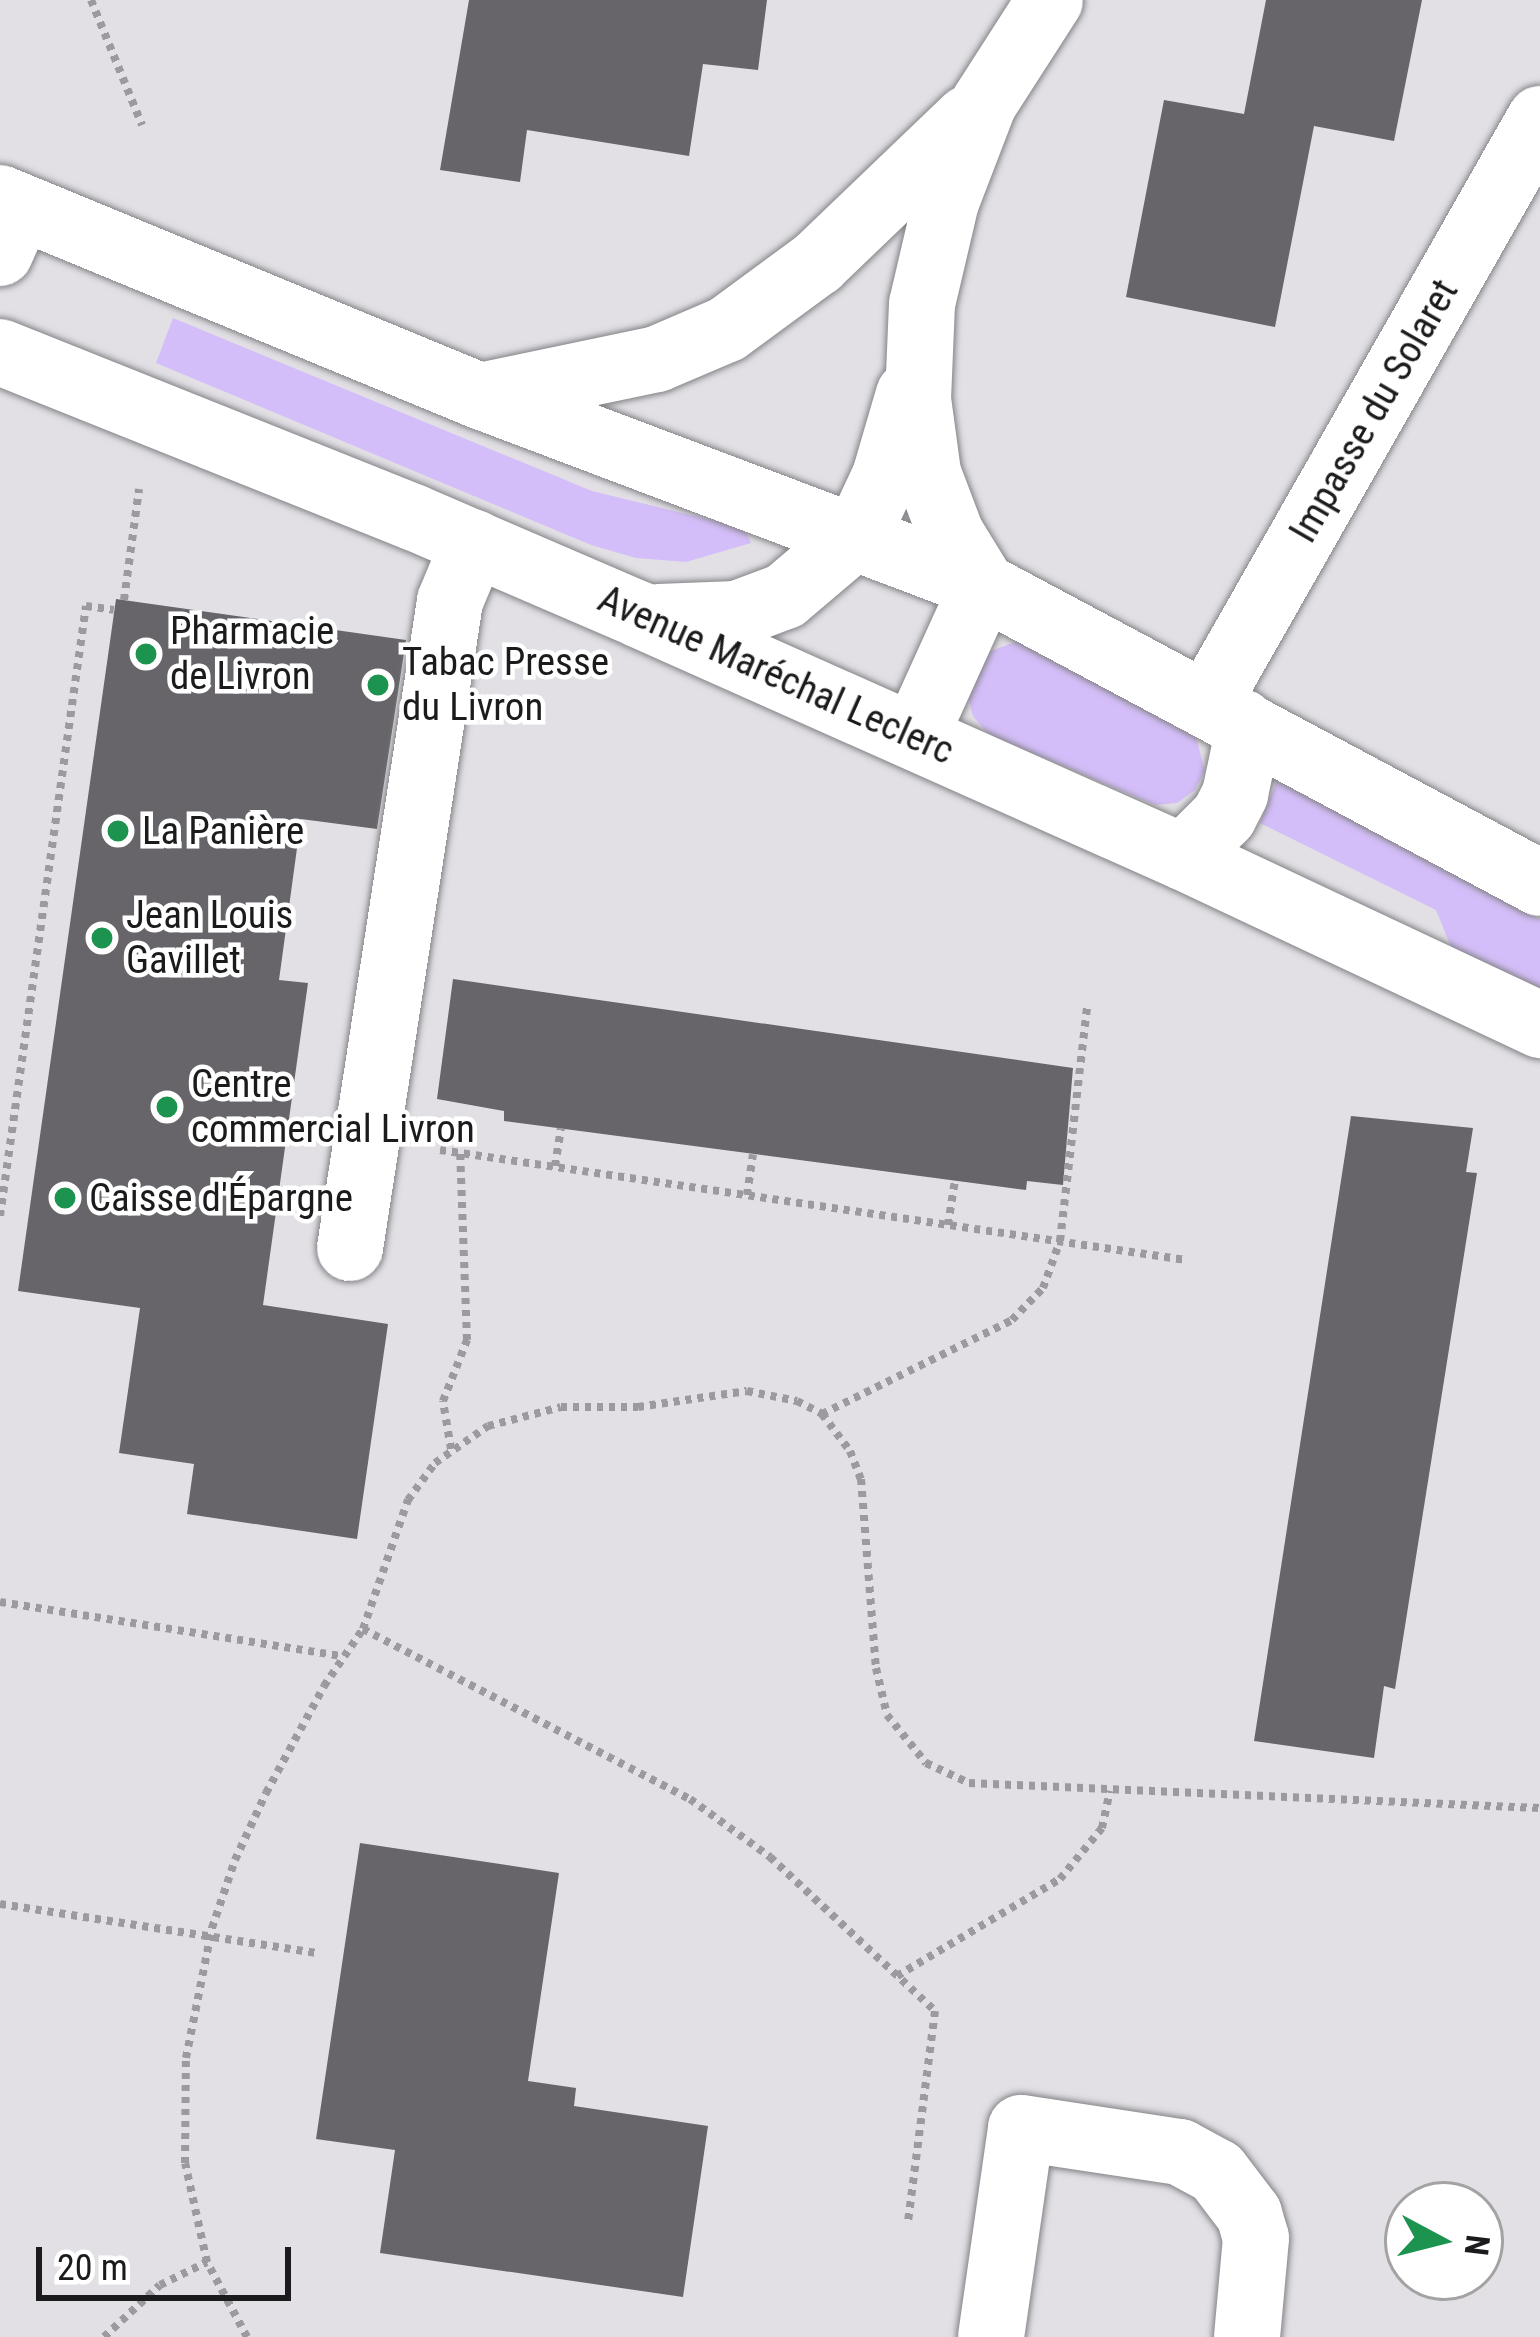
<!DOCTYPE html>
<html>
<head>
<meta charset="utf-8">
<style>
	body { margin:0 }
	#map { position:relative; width:1540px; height:2337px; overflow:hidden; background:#e2e0e5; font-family:"Roboto Condensed",sans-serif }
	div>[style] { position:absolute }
	.green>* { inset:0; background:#d4bef9 }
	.building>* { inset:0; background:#676569 }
	.path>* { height:8px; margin-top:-4px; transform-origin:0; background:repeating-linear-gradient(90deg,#9c9a9e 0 6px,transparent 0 12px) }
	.roads { filter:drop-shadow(0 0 3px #848387) drop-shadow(0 0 3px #848387) }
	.minor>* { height:66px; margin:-33px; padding:0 33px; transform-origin:33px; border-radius:33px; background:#fff }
	.major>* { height:66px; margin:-33px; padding:0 33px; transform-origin:33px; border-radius:33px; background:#fff }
	.dots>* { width:33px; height:33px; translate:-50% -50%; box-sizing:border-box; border:6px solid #fff; border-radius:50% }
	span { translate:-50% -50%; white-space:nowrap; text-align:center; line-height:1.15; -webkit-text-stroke:9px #fff; paint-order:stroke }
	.street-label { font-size:39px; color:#1b1a1c }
	.poi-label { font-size:39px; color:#1b1a1c }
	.left { translate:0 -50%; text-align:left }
	.north { position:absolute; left:1384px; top:2181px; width:120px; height:120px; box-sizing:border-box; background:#fff; border:3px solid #a4a3a4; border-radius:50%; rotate:97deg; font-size:33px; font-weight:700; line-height:48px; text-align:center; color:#1b1a1c }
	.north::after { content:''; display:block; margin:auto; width:42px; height:54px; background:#1c934e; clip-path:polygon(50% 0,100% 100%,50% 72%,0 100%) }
	.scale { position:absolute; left:36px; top:2247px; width:255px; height:54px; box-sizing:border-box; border:6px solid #1b1a1c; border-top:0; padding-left:15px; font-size:36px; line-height:42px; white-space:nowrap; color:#1b1a1c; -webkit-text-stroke:9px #fff; paint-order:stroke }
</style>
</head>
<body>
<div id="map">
	<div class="green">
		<div style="clip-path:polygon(173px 318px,592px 491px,744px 528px,751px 543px,686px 562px,636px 558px,591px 545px,156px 363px)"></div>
		<div style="clip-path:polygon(1018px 641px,1196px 737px,1205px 771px,1195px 790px,1177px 803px,1155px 805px,988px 734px,973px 716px,967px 694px,983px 654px)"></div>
		<div style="clip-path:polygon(1278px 777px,1540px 919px,1540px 990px,1451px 947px,1436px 910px,1260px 823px)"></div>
	</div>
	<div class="building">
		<div style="clip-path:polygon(469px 0,767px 0,758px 70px,703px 64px,689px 156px,527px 130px,520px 182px,440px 170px)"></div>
		<div style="clip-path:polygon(1266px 0,1422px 0,1394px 141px,1314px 126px,1275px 327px,1126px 297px,1164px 100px,1244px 114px)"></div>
		<div style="clip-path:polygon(116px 599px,406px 640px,377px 829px,301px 819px,279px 980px,308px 983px,263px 1305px,388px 1324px,357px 1539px,187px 1514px,194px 1464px,119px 1453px,140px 1308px,18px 1291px)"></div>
		<div style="clip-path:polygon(453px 979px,1073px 1068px,1063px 1185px,1027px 1181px,1026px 1190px,504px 1121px,504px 1111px,437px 1099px)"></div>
		<div style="clip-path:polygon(1351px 1116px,1473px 1128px,1466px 1172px,1477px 1173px,1395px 1689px,1384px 1686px,1374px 1758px,1254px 1741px)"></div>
		<div style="clip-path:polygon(360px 1843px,559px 1873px,528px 2081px,576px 2088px,574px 2106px,708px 2126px,683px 2297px,380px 2253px,395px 2150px,316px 2139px)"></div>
	</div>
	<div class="path">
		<div style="left:91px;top:0;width:135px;rotate:67.8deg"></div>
		<div style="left:124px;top:600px;width:112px;rotate:-82.3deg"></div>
		<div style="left:440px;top:1150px;width:754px;rotate:8.39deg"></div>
		<div style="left:555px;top:1166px;width:38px;rotate:-81deg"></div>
		<div style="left:747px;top:1195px;width:41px;rotate:-81.7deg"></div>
		<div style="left:0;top:1216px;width:616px;rotate:-81.98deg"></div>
		<div style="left:86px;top:606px;width:28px;rotate:8deg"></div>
		<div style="left:948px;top:1225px;width:46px;rotate:-81.2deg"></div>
		<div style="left:822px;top:1414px;width:212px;rotate:-26.3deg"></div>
		<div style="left:1012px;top:1320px;width:45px;rotate:-45.9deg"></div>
		<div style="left:1043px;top:1288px;width:50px;rotate:-70.1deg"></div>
		<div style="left:1060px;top:1241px;width:236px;rotate:-83.4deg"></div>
		<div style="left:451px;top:1449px;width:49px;rotate:-99.5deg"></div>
		<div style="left:443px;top:1401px;width:66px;rotate:-68.5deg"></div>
		<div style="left:467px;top:1340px;width:187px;rotate:-92.1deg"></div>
		<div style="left:0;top:1602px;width:346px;rotate:9deg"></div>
		<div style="left:363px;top:1629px;width:369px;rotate:27.5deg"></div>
		<div style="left:690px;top:1799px;width:99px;rotate:35.9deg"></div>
		<div style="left:770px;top:1857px;width:226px;rotate:43deg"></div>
		<div style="left:935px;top:2011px;width:212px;rotate:97.3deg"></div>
		<div style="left:0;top:1904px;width:322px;rotate:8.8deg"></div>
		<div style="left:897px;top:1976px;width:190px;rotate:-30.8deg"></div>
		<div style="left:1060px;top:1879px;width:66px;rotate:-50.5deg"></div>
		<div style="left:1102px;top:1828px;width:38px;rotate:-78deg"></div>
		<div style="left:104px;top:2337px;width:76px;rotate:-42.9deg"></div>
		<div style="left:160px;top:2285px;width:52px;rotate:-26.1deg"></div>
		<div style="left:247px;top:2337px;width:85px;rotate:-118.1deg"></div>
		<div style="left:207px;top:2262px;width:101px;rotate:-102.5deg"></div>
		<div style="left:185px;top:2163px;width:105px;rotate:-89.5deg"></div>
		<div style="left:186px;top:2058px;width:133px;rotate:-78.7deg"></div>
		<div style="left:212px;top:1928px;width:72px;rotate:-71.3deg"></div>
		<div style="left:235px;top:1860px;width:74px;rotate:-65.2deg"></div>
		<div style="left:266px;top:1793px;width:122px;rotate:-61.5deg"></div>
		<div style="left:324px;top:1686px;width:69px;rotate:-55.6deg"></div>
		<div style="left:363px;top:1629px;width:137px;rotate:-70.8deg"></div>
		<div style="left:408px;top:1500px;width:46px;rotate:-53.9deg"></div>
		<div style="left:435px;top:1463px;width:65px;rotate:-34.9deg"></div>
		<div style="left:488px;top:1426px;width:75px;rotate:-14.6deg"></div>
		<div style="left:561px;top:1407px;width:77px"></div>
		<div style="left:638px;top:1407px;width:110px;rotate:-8.4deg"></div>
		<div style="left:747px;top:1391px;width:51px;rotate:11.3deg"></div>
		<div style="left:797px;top:1401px;width:28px;rotate:27deg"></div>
		<div style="left:822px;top:1414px;width:46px;rotate:52.9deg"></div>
		<div style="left:850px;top:1451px;width:30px;rotate:69deg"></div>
		<div style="left:861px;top:1479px;width:190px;rotate:85.5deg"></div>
		<div style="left:876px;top:1668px;width:48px;rotate:76.8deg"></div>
		<div style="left:887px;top:1715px;width:62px;rotate:50.9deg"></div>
		<div style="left:926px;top:1763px;width:47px;rotate:24.9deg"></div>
		<div style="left:969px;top:1783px;width:572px;rotate:2.51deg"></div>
	</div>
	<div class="roads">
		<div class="minor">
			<div style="left:0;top:253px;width:49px;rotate:-66deg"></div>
			<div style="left:480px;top:396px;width:181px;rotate:-11.8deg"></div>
			<div style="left:657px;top:359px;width:76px;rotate:-23.2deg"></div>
			<div style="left:727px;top:329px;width:112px;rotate:-36.3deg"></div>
			<div style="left:817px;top:263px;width:209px;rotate:-43.8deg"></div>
			<div style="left:858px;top:534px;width:64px;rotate:-65deg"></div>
			<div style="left:885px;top:476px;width:85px;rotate:-73.7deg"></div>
			<div style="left:983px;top:586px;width:61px;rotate:-121.6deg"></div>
			<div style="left:951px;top:534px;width:65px;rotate:-110.7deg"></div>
			<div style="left:928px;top:473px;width:75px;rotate:-97.7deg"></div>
			<div style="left:918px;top:399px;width:95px;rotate:-87.6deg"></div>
			<div style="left:922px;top:304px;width:105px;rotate:-76.8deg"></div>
			<div style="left:946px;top:202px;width:106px;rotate:-69deg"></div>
			<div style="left:984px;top:103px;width:122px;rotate:-57.3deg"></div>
			<div style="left:1208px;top:702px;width:671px;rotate:-60.34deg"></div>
			<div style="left:350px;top:1248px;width:655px;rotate:-81.21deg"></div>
			<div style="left:450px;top:601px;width:63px;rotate:-67.5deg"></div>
			<div style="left:991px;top:2337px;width:211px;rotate:-81.8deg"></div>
			<div style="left:1021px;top:2128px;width:161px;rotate:8.6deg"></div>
			<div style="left:1180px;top:2152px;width:42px;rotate:28.4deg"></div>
			<div style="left:1217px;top:2172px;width:53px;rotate:52.7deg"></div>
			<div style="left:1249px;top:2214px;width:25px;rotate:74deg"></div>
			<div style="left:1256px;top:2238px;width:99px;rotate:95.2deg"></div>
		</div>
		<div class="major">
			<div style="left:0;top:198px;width:519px;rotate:22.42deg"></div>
			<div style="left:480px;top:396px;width:538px;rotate:20.69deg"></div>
			<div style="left:983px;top:586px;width:631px;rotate:28.07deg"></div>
			<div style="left:0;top:352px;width:445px;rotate:21.8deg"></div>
			<div style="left:413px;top:517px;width:245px;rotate:23.3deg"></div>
			<div style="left:638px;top:614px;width:597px;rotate:24.03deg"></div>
			<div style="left:1183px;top:857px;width:395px;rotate:25.2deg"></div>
			<div style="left:659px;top:617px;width:78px;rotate:-2.2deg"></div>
			<div style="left:737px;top:614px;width:51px;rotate:-20.6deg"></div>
			<div style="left:785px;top:596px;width:96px;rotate:-40.3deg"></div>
			<div style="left:915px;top:736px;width:165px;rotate:-65.6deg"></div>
			<div style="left:1183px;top:857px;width:58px;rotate:-45deg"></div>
			<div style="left:1224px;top:816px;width:25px;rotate:-63deg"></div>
			<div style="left:1235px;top:794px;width:48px;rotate:-78deg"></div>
			<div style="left:1245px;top:747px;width:25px;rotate:-97deg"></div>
		</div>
	</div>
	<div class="dots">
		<div style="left:146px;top:654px;background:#1c934e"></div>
		<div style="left:378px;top:685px;background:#1c934e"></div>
		<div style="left:118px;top:831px;background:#1c934e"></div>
		<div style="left:102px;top:938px;background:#1c934e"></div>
		<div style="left:167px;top:1107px;background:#1c934e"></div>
		<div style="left:65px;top:1198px;background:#1c934e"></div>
	</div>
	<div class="street-label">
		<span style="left:1374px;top:411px;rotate:-60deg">Impasse du Solaret</span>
		<span style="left:776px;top:675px;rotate:24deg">Avenue Maréchal Leclerc</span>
	</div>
	<div class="poi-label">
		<span class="left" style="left:170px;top:654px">Pharmacie<br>de Livron</span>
		<span class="left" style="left:402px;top:685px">Tabac Presse<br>du Livron</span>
		<span class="left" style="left:142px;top:831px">La Panière</span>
		<span class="left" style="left:126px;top:938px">Jean Louis<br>Gavillet</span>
		<span class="left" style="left:191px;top:1107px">Centre<br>commercial Livron</span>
		<span class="left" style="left:89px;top:1198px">Caisse d'Épargne</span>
	</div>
	<div class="north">N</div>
	<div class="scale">20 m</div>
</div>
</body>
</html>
